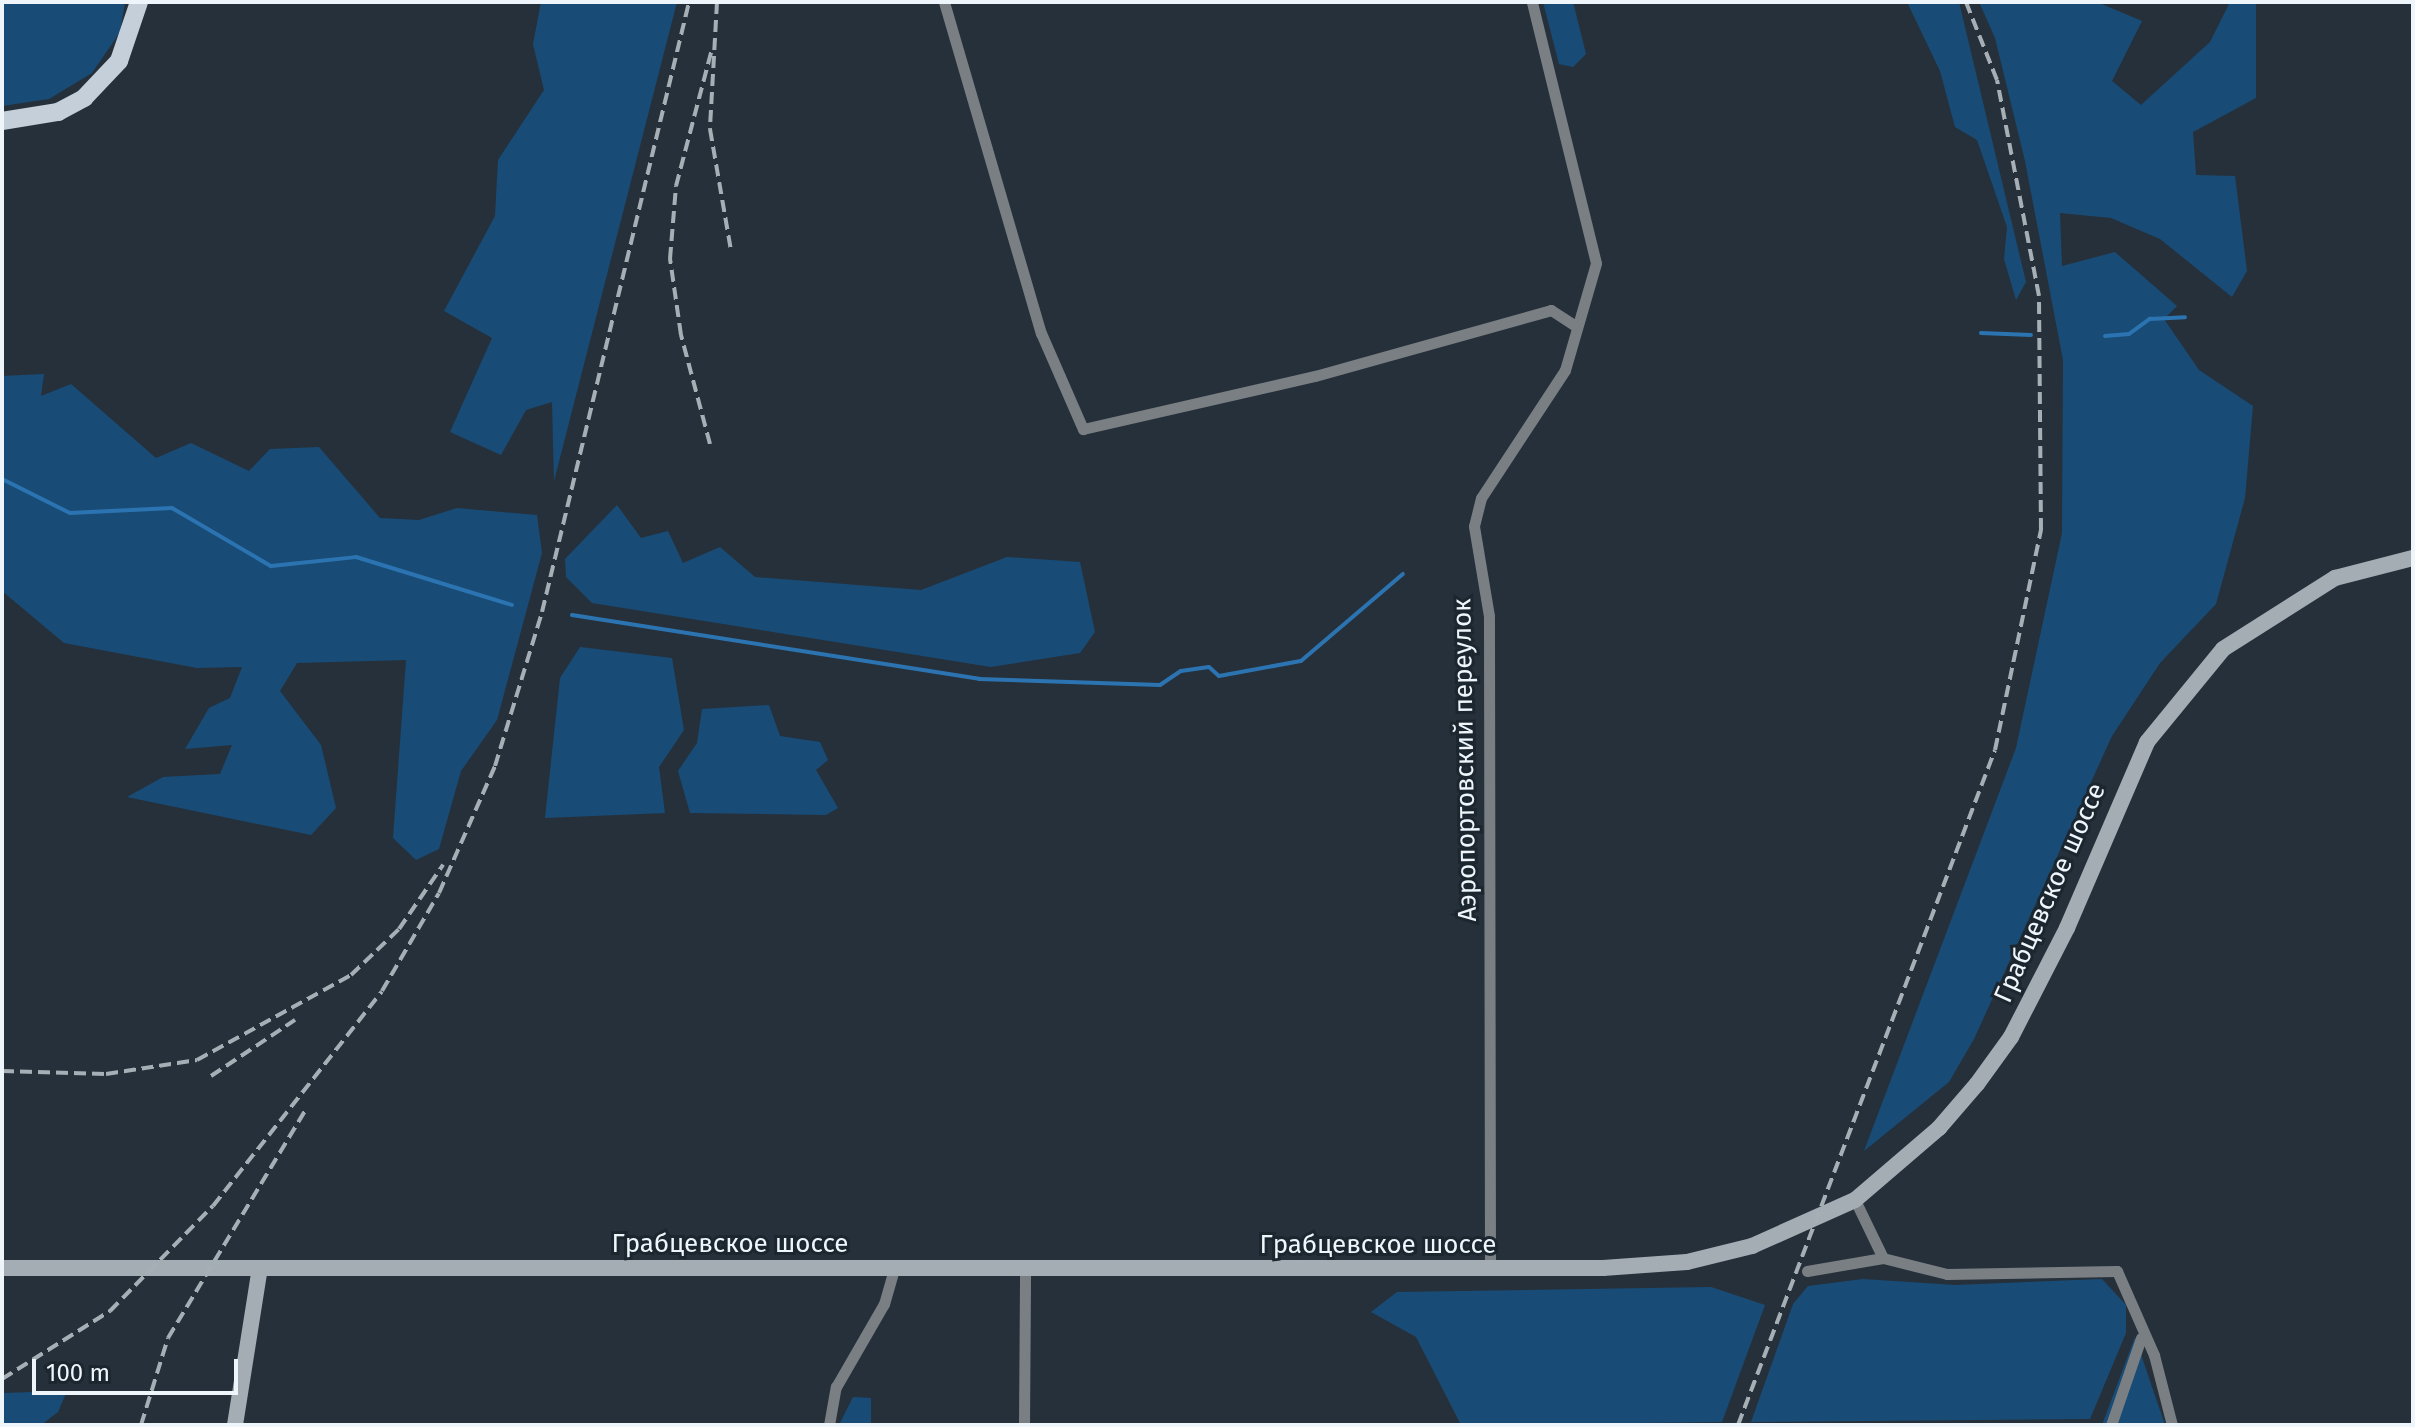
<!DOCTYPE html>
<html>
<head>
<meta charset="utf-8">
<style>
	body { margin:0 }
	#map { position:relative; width:2415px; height:1427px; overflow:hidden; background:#26303a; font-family:"Fira Sans",sans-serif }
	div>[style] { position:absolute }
	.green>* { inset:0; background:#184c77 }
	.stream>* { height:4px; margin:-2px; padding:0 2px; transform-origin:2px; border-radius:2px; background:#2b74b1 }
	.street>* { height:11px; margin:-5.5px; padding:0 5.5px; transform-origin:5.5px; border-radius:5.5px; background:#7a7f84 }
	.secondary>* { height:16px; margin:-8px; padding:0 8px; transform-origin:8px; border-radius:8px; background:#a4acb4 }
	.primary>* { height:18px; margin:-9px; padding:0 9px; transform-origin:9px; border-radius:9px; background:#c4cfda }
	.rail>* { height:4px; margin-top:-2px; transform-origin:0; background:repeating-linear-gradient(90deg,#a7afb6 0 12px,transparent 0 18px) }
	span { translate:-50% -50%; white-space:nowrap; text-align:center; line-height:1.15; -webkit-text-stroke:6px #1c262f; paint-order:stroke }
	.street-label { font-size:26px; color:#eef5fb }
	.frame { position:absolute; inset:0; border:4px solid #eef5fb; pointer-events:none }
	.scale { position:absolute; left:32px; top:1359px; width:206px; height:36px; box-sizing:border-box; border:4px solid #eef5fb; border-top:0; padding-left:10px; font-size:24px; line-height:28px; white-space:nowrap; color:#eef5fb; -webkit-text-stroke:6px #1c262f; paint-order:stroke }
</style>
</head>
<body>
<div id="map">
	<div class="green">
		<div style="clip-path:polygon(2px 2px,125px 2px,120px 32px,92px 73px,49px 99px,2px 106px)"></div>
		<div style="clip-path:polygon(541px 2px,677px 2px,554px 481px,552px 402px,526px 410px,501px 455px,450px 432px,492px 338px,444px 311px,495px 216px,498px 160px,544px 90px,533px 44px)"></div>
		<div style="clip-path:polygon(1543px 2px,1573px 2px,1586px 54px,1573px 67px,1559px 64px)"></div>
		<div style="clip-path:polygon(1907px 2px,1959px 2px,2026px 282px,2016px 300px,2004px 259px,2007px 227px,1977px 140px,1955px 127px,1940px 71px)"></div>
		<div style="clip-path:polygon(1979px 2px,2097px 2px,2142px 21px,2112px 81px,2141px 105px,2210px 42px,2230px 2px,2256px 2px,2256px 98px,2193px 132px,2196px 175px,2235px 176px,2247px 271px,2232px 297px,2160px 239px,2111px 218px,2060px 213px,2062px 266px,2115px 252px,2177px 306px,2164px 319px,2199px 370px,2253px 406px,2245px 498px,2216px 604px,2160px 663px,2112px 736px,1974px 1039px,1949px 1082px,1864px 1151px,2016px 748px,2062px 533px,2063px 360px,2025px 161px,1995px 38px)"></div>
		<div style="clip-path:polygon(44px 374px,41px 396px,71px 384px,156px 458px,191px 443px,249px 471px,270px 449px,319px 447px,380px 518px,419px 520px,457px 508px,537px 515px,542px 553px,497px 720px,461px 771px,439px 849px,416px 860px,393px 838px,406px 660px,297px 663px,280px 691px,321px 745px,336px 808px,311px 835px,127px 797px,163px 777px,220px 774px,232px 745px,185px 749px,209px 708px,230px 698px,242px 667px,197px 668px,64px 643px,2px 591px,2px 376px)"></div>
		<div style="clip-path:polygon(617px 505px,641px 538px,668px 531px,683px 563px,720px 547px,755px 577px,921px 590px,1007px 557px,1080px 562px,1095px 632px,1080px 653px,991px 667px,592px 603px,566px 577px,565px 559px)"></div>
		<div style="clip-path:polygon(580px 647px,672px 658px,684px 730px,659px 767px,665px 813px,545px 818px,560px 678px)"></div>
		<div style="clip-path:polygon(769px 705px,780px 736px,820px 742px,828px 760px,816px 770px,838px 808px,826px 815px,690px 813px,678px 771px,697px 743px,702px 709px)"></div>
		<div style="clip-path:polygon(1863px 1279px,1955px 1285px,2102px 1279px,2126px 1305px,2126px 1333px,2090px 1419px,1751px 1422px,1793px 1304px,1808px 1286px)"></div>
		<div style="clip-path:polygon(1711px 1287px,1765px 1305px,1722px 1422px,1461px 1425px,1416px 1337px,1371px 1312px,1397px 1292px)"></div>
		<div style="clip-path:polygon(2135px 1337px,2165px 1425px,2102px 1425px)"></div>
		<div style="clip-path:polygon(67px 1391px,58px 1412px,41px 1425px,2px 1425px,2px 1393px)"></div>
		<div style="clip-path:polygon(853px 1397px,871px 1398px,871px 1425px,839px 1425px)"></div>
	</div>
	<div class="stream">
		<div style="left:1981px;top:333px;width:50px;rotate:2.3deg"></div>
		<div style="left:2105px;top:336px;width:24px;rotate:-5deg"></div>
		<div style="left:2129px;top:334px;width:26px;rotate:-36deg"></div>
		<div style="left:2150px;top:319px;width:35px;rotate:-3deg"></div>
		<div style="left:2px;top:479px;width:76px;rotate:26.6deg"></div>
		<div style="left:70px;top:513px;width:102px;rotate:-2.8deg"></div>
		<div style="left:172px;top:508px;width:115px;rotate:30.4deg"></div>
		<div style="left:271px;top:566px;width:85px;rotate:-6deg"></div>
		<div style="left:356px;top:557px;width:163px;rotate:17.1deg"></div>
		<div style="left:572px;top:615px;width:412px;rotate:8.9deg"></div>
		<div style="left:979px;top:679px;width:181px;rotate:1.9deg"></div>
		<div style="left:1160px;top:685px;width:25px;rotate:-34deg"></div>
		<div style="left:1181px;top:671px;width:28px;rotate:-8deg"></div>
		<div style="left:1209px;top:667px;width:13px;rotate:42deg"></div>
		<div style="left:1219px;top:676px;width:83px;rotate:-10.4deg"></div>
		<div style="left:1301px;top:661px;width:134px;rotate:-40.5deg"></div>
	</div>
	<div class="street">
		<div style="left:944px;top:2px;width:345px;rotate:73.7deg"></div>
		<div style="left:1041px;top:333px;width:105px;rotate:66.4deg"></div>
		<div style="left:1083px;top:429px;width:238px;rotate:-12.9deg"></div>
		<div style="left:1315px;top:376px;width:245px;rotate:-15.6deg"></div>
		<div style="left:1551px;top:310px;width:31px;rotate:33deg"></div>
		<div style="left:1883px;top:1258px;width:66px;rotate:14deg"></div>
		<div style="left:1947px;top:1274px;width:170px;rotate:-1deg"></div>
		<div style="left:2117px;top:1271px;width:92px;rotate:66.2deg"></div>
		<div style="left:2154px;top:1355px;width:72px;rotate:75.6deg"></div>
		<div style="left:1490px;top:1268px;width:652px;rotate:-90.09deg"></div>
		<div style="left:1489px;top:616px;width:91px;rotate:-99.5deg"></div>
		<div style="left:1474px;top:526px;width:29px;rotate:-76deg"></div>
		<div style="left:1481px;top:498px;width:153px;rotate:-56.7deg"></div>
		<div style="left:1565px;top:370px;width:111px;rotate:-73.8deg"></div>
		<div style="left:1596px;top:263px;width:269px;rotate:-103.8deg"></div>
		<div style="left:1807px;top:1271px;width:77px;rotate:-9.7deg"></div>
		<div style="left:1883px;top:1258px;width:64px;rotate:-115.8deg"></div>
		<div style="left:829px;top:1425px;width:39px;rotate:-80deg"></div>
		<div style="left:836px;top:1387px;width:96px;rotate:-60deg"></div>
		<div style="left:884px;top:1304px;width:37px;rotate:-74deg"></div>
		<div style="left:1024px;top:1425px;width:157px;rotate:-89.6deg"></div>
		<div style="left:2111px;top:1425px;width:92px;rotate:-71deg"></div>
	</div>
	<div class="secondary">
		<div style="left:2px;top:1268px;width:1601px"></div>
		<div style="left:1603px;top:1268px;width:84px;rotate:-4.1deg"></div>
		<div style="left:1687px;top:1262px;width:67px;rotate:-13.8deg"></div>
		<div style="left:1752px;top:1246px;width:113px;rotate:-24.1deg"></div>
		<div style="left:1855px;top:1200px;width:111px;rotate:-40.6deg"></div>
		<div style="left:1939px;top:1128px;width:58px;rotate:-49.2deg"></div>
		<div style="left:1977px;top:1084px;width:58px;rotate:-54.1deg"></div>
		<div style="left:2011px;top:1037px;width:123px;rotate:-62.8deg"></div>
		<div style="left:2067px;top:928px;width:202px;rotate:-66.7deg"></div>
		<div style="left:2147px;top:742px;width:120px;rotate:-50.7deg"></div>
		<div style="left:2223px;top:649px;width:133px;rotate:-32.4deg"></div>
		<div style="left:2335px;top:578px;width:81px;rotate:-14.4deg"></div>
		<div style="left:235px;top:1425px;width:159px;rotate:-81deg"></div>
	</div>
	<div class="primary">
		<div style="left:2px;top:121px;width:57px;rotate:-9.1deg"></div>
		<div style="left:58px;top:112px;width:30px;rotate:-28deg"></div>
		<div style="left:84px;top:98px;width:51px;rotate:-46.6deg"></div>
		<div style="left:119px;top:61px;width:62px;rotate:-71.3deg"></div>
	</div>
	<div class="rail">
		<div style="left:717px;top:2px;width:127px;rotate:93.2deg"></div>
		<div style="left:710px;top:129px;width:123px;rotate:80.2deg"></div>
		<div style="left:710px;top:444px;width:113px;rotate:-104.9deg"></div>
		<div style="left:681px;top:335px;width:77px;rotate:-98.2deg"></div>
		<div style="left:670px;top:259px;width:73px;rotate:-85.3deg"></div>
		<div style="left:676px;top:186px;width:142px;rotate:-75.3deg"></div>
		<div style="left:2px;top:1071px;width:104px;rotate:1.7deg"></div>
		<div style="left:106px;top:1074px;width:92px;rotate:-8.7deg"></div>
		<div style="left:197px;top:1060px;width:176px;rotate:-28.9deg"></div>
		<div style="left:351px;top:975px;width:66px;rotate:-43.8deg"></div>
		<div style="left:399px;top:929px;width:78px;rotate:-55.5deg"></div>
		<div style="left:211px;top:1076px;width:101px;rotate:-33.7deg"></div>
		<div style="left:2px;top:1379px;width:128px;rotate:-32.2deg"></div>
		<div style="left:110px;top:1311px;width:147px;rotate:-45.6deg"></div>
		<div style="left:213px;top:1206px;width:273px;rotate:-51.8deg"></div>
		<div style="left:382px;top:991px;width:113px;rotate:-59.8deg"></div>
		<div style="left:439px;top:893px;width:139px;rotate:-66.2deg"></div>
		<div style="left:495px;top:766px;width:161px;rotate:-73deg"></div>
		<div style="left:542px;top:612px;width:627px;rotate:-76.45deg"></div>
		<div style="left:141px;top:1425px;width:91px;rotate:-72.8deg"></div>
		<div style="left:168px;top:1338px;width:267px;rotate:-58.9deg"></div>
		<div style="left:1738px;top:1425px;width:722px;rotate:-69.16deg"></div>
		<div style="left:1995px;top:750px;width:225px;rotate:-78.2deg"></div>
		<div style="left:2041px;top:530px;width:234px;rotate:-90.5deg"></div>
		<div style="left:2039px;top:296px;width:220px;rotate:-101deg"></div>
		<div style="left:1997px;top:80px;width:84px;rotate:-111.7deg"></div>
	</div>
	<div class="street-label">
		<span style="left:1465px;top:760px;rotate:-91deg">Аэропортовский переулок</span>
		<span style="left:2050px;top:893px;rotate:-66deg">Грабцевское шоссе</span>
		<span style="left:730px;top:1244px">Грабцевское шоссе</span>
		<span style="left:1378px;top:1245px">Грабцевское шоссе</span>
	</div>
	<div class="frame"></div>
	<div class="scale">100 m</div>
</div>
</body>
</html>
